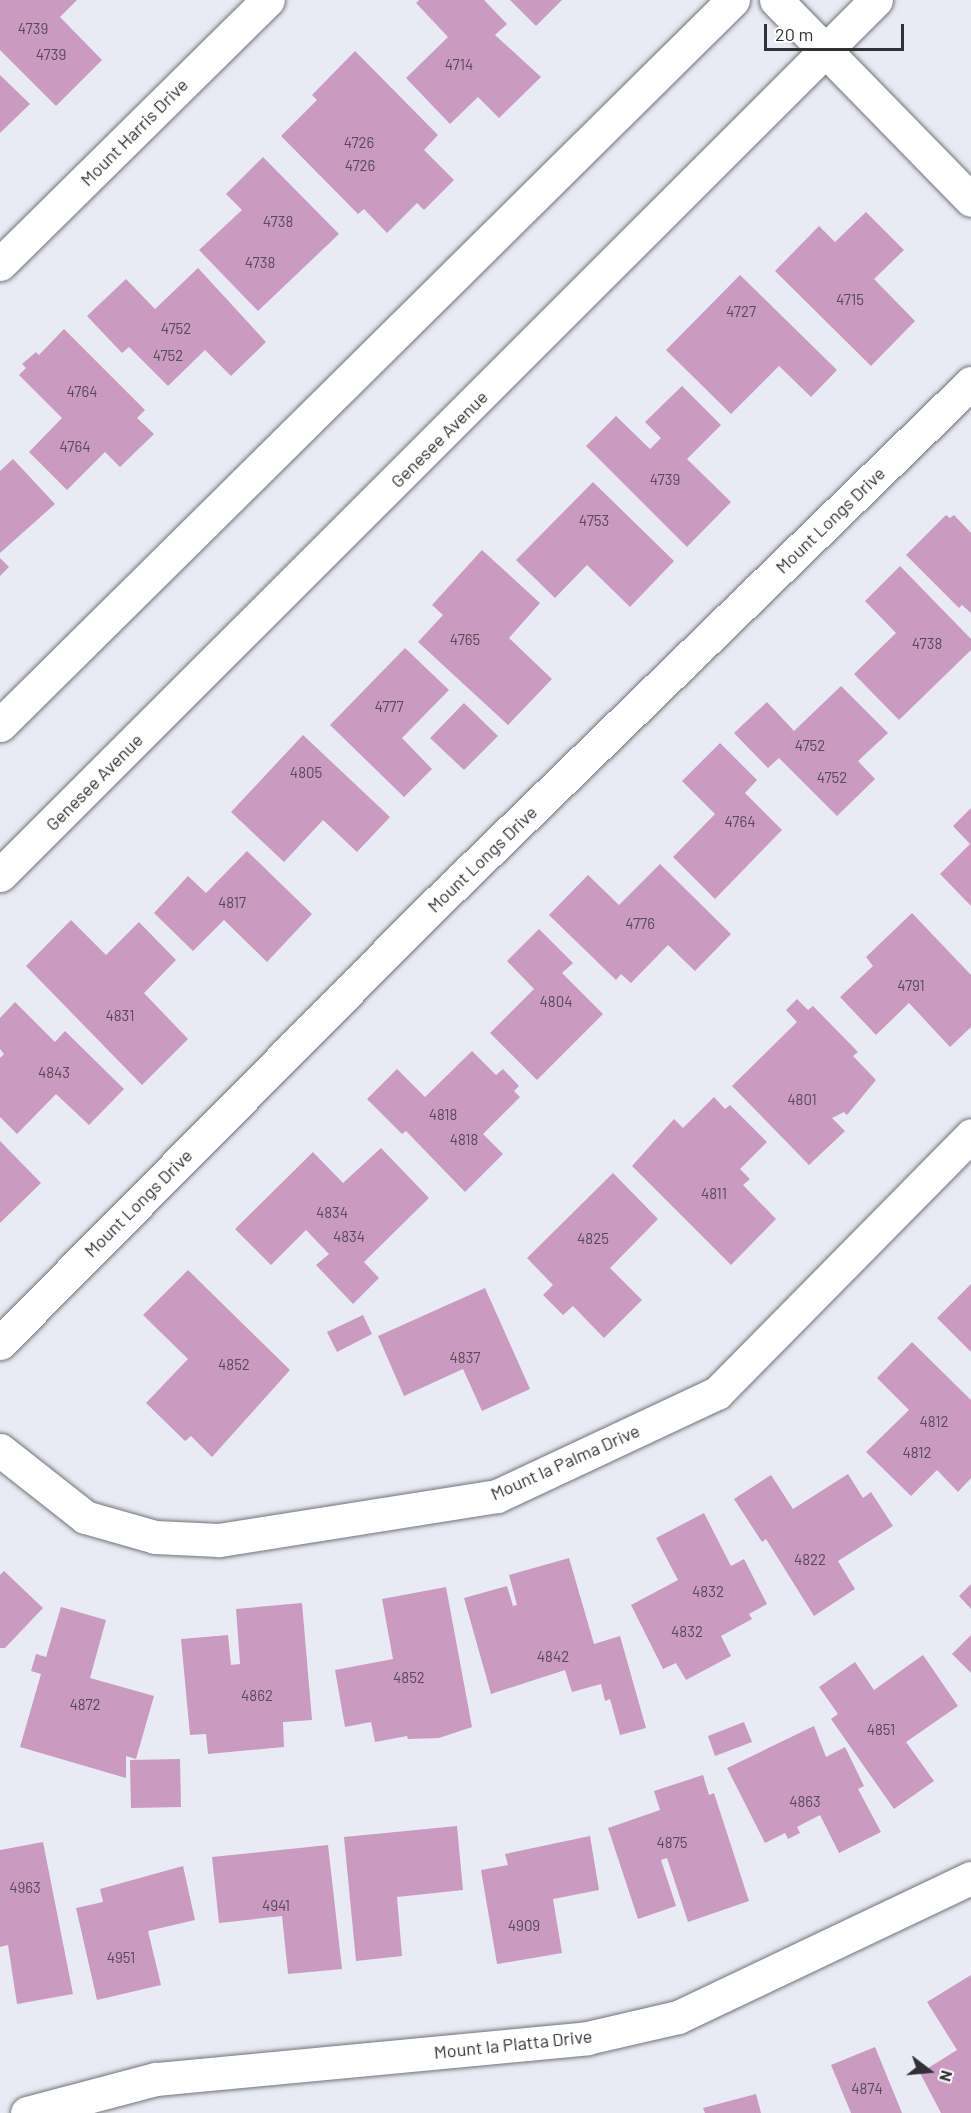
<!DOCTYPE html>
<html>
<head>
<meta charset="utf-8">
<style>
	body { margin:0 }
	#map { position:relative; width:971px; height:2113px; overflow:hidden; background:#e9ebf4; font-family:Barlow,sans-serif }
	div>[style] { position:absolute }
	.building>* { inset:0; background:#ca9ac1 }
	.roads { filter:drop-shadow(0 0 2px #71737a) drop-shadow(0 0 2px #71737a) }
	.street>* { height:33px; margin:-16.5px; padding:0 16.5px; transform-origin:16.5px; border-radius:16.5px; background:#fff }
	.secondary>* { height:33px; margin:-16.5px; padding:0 16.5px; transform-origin:16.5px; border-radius:16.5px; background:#fff }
	.primary>* { height:33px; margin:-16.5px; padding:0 16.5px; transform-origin:16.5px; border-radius:16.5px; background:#fff }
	span { translate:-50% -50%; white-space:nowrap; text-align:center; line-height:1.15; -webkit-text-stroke:4.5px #fff; paint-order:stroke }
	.number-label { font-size:15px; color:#574b58 }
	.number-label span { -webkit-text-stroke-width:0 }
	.street-label { font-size:18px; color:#313135 }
	.north { position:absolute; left:899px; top:2041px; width:60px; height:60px; -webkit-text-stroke:4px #fff; paint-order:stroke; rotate:106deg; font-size:16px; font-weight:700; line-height:24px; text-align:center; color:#313135 }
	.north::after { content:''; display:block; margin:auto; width:21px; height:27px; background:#313135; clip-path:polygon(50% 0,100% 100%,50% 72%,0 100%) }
	.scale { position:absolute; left:764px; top:24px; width:140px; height:27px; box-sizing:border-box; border:3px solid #313135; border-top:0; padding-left:8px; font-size:18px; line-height:21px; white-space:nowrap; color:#313135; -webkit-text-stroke:4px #fff; paint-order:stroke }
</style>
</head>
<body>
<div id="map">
	<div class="building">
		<div style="clip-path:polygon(0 0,77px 0,60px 17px,102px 60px,56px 106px,0 50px)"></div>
		<div style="clip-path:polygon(419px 0,484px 0,507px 24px,495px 35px,541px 77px,499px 118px,478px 97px,450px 124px,406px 78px,448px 37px,416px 3px)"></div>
		<div style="clip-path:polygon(510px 0,562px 0,536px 26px)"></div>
		<div style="clip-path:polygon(355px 51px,438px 135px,424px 150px,454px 180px,424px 210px,417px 203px,387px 233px,364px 209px,358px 214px,281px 136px,317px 100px,312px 95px)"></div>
		<div style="clip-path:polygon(0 75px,30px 104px,0 133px)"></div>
		<div style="clip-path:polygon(263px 157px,339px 234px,258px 311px,199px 250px,242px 210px,226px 194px)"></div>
		<div style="clip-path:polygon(866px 212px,904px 250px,874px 279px,915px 321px,871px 366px,775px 271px,819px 226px,835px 242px)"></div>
		<div style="clip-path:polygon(198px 268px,266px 342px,231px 376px,205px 350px,168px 386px,129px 347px,122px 353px,87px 316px,126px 279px,155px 309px)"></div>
		<div style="clip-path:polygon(740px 275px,837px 370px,811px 397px,779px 366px,731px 414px,666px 350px)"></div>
		<div style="clip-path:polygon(64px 329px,145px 410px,137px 418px,154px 434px,120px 467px,105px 452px,67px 490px,29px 452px,62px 418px,19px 375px,26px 368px,22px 364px,36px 352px,39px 355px)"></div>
		<div style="clip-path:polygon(682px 386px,721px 425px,687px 459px,731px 502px,687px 547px,586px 446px,616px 416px,650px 449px,661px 438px,645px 422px)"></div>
		<div style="clip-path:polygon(13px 459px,55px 504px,0 553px,0 471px)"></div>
		<div style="clip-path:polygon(593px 482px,674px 561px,630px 607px,587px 565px,555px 598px,516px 560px)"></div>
		<div style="clip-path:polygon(946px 515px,950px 518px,954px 515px,971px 533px,971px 613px,962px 605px,959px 608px,906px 555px)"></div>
		<div style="clip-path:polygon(482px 550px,540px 603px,509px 638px,552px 679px,508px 725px,418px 642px,443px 615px,432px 605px)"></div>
		<div style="clip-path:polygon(0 558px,9px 567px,0 576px)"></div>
		<div style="clip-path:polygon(900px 566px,971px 639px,971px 650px,899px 720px,854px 674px,896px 633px,865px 601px)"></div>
		<div style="clip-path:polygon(405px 648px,449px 690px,402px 738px,432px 769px,404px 797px,330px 725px)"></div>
		<div style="clip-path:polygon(841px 686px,888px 733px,858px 761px,875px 779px,837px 816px,779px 758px,768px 768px,734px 733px,767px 702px,794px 731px)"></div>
		<div style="clip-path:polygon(464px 703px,498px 736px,464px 770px,430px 738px)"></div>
		<div style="clip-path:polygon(303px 735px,390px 817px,357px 852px,323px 820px,284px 862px,231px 812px)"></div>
		<div style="clip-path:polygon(720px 743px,757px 780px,745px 793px,782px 830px,715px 899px,673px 857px,715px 814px,682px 781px)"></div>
		<div style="clip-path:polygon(971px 808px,971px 906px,940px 874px,970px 844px,953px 826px)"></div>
		<div style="clip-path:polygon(247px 851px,312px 914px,267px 962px,224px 920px,193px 951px,154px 913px,188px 876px,206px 893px)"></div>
		<div style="clip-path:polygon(660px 864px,731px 934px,695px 971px,668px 945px,631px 983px,621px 974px,616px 980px,549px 915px,588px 875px,619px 905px)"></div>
		<div style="clip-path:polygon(912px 913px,971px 975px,971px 1027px,950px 1047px,909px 1003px,876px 1035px,840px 997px,873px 966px,866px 957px)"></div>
		<div style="clip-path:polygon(71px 920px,106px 955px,139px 922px,176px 960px,144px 993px,188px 1039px,142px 1085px,26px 966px)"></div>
		<div style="clip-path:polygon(539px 929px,573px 963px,562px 973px,603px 1014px,537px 1080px,490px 1033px,534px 989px,507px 961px)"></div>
		<div style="clip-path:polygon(797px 999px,808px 1010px,813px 1006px,858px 1052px,853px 1056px,876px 1080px,847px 1115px,844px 1112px,832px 1118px,845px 1131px,809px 1165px,732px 1086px,797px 1022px,786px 1010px)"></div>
		<div style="clip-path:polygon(15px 1002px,55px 1042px,65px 1031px,124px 1089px,89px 1125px,56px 1094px,17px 1134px,0 1117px,0 1058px,4px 1054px,0 1049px,0 1018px)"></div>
		<div style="clip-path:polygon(472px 1051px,496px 1075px,503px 1069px,519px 1086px,514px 1091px,520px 1097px,483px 1134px,503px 1154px,465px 1192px,406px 1131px,402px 1134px,367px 1099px,397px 1069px,425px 1097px)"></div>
		<div style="clip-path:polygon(714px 1097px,725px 1109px,730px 1105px,767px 1142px,740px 1169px,750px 1179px,743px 1185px,776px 1219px,731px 1265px,632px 1166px,674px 1119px,683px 1128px)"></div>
		<div style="clip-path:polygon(0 1141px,41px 1183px,0 1223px)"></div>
		<div style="clip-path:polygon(381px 1148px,429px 1198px,364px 1262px,379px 1278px,353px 1304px,316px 1265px,329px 1254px,306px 1230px,271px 1265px,235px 1229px,313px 1152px,343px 1183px)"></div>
		<div style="clip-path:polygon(613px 1173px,658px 1219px,610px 1268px,642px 1300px,604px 1338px,573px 1306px,563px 1315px,543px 1295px,553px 1285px,527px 1258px)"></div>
		<div style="clip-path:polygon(188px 1270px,290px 1370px,212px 1457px,191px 1436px,185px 1441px,146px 1403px,188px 1359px,143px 1315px)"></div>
		<div style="clip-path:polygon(971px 1284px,971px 1352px,937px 1318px)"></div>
		<div style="clip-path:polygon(485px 1288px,530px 1389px,482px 1411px,463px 1369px,404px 1396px,378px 1336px)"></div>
		<div style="clip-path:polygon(363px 1315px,372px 1334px,337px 1352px,327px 1332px)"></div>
		<div style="clip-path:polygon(912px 1342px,971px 1400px,971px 1478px,958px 1492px,937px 1470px,911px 1496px,866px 1452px,909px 1410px,877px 1378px)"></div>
		<div style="clip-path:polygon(848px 1474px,863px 1498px,871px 1492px,893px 1526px,838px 1561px,855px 1589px,814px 1616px,766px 1539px,762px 1542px,734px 1499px,771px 1475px,793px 1509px)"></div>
		<div style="clip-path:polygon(704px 1513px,731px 1566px,744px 1559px,767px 1604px,749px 1614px,752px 1619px,721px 1636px,731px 1656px,686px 1680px,676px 1663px,663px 1669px,631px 1605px,678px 1580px,656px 1538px)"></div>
		<div style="clip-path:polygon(569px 1558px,594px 1644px,620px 1636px,646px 1728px,620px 1735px,610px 1699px,605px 1701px,601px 1684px,572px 1692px,565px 1670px,491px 1694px,464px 1598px,507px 1586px,513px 1606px,517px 1605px,509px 1575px)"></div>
		<div style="clip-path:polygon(4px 1571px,43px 1608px,5px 1648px,0 1648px,0 1575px)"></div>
		<div style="clip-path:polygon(971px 1584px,971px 1609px,959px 1596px)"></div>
		<div style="clip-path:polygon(446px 1587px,472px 1727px,439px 1738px,408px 1739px,407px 1736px,375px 1742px,371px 1722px,345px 1727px,335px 1670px,393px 1659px,382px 1599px)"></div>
		<div style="clip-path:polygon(302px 1603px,312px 1720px,283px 1722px,284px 1747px,208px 1754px,206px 1734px,190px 1735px,181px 1639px,228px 1635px,231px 1665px,240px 1664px,236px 1609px)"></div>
		<div style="clip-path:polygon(61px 1607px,106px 1620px,90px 1678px,154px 1696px,136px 1759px,126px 1756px,126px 1778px,20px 1747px,41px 1674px,31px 1671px,36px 1654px,46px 1657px)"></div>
		<div style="clip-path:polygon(971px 1635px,971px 1673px,952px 1654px)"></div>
		<div style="clip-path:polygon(923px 1655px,958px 1706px,906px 1742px,934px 1781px,894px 1809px,831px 1719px,838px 1714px,819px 1687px,855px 1662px,874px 1690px)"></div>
		<div style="clip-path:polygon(744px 1722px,752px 1742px,715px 1756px,708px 1736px)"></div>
		<div style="clip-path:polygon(814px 1726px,826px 1757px,845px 1747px,864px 1786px,858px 1789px,881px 1832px,839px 1853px,820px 1815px,797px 1827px,800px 1833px,788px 1839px,785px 1833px,765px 1843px,727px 1768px)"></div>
		<div style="clip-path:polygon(180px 1759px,181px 1807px,131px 1808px,130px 1760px)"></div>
		<div style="clip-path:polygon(703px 1775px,709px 1795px,714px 1793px,749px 1901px,688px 1922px,667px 1858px,661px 1860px,676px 1906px,638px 1919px,608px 1828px,660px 1810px,654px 1791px)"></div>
		<div style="clip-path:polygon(457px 1826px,463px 1890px,397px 1897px,402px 1956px,356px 1961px,344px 1837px)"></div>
		<div style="clip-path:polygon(590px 1836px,599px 1890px,553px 1899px,562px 1953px,497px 1964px,481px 1870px,508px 1865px,505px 1854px)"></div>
		<div style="clip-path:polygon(43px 1842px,73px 1994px,17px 2004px,8px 1945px,0 1947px,0 1850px)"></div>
		<div style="clip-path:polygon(328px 1845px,342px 1969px,288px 1974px,282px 1916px,219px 1923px,212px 1857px)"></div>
		<div style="clip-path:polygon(183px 1866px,195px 1920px,148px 1931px,161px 1985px,97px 2000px,76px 1908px,103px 1902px,100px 1889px)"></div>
		<div style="clip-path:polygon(971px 1975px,971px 2113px,941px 2113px,920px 2073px,957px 2050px,927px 2002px)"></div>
		<div style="clip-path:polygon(875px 2047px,902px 2113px,851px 2113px,831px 2065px)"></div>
		<div style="clip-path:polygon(756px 2094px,761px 2113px,705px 2113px,703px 2108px)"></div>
	</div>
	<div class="roads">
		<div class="street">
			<div style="left:0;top:264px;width:376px;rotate:-44.6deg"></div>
			<div style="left:0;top:1343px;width:607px;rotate:-45.27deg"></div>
			<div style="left:427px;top:912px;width:759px;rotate:-44.2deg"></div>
			<div style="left:0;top:1450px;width:108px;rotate:38.2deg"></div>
			<div style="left:85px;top:1517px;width:73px;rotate:15.9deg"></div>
			<div style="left:155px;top:1537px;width:64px;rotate:2.7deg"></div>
			<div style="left:219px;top:1540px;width:281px;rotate:-9deg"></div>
			<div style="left:497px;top:1496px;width:243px;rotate:-25.1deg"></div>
			<div style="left:717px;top:1393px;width:362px;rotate:-45.4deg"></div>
			<div style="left:27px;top:2113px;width:133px;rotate:-14.8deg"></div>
			<div style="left:156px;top:2079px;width:433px;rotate:-5.4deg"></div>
			<div style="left:587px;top:2038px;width:93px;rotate:-13deg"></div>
			<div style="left:678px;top:2017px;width:324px;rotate:-25.4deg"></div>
		</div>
		<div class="secondary">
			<div style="left:776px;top:0;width:279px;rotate:45.7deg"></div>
		</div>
		<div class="primary">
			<div style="left:0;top:725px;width:1031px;rotate:-44.69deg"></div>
			<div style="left:0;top:875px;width:1238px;rotate:-44.97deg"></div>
		</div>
	</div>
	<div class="number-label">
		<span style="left:33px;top:29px">4739</span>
		<span style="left:51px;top:55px">4739</span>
		<span style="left:459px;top:65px">4714</span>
		<span style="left:359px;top:143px">4726</span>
		<span style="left:360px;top:166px">4726</span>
		<span style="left:278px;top:222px">4738</span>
		<span style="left:260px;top:263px">4738</span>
		<span style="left:850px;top:300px">4715</span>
		<span style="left:741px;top:312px">4727</span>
		<span style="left:176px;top:329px">4752</span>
		<span style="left:168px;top:356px">4752</span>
		<span style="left:82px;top:392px">4764</span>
		<span style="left:75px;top:447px">4764</span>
		<span style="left:665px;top:480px">4739</span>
		<span style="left:594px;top:521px">4753</span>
		<span style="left:465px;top:640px">4765</span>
		<span style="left:927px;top:644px">4738</span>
		<span style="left:389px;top:707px">4777</span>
		<span style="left:810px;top:746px">4752</span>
		<span style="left:306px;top:773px">4805</span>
		<span style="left:832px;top:778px">4752</span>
		<span style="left:740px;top:822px">4764</span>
		<span style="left:232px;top:903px">4817</span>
		<span style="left:640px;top:924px">4776</span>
		<span style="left:911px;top:986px">4791</span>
		<span style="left:556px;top:1002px">4804</span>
		<span style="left:120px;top:1016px">4831</span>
		<span style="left:54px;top:1073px">4843</span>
		<span style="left:802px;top:1100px">4801</span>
		<span style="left:443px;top:1115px">4818</span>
		<span style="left:464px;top:1140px">4818</span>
		<span style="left:714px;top:1194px">4811</span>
		<span style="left:332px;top:1213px">4834</span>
		<span style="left:349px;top:1237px">4834</span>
		<span style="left:593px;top:1239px">4825</span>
		<span style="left:465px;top:1358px">4837</span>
		<span style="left:234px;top:1365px">4852</span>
		<span style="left:934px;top:1422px">4812</span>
		<span style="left:917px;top:1453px">4812</span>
		<span style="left:810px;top:1560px">4822</span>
		<span style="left:708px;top:1592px">4832</span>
		<span style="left:687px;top:1632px">4832</span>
		<span style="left:553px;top:1657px">4842</span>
		<span style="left:409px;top:1678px">4852</span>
		<span style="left:257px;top:1696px">4862</span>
		<span style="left:85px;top:1705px">4872</span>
		<span style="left:881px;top:1730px">4851</span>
		<span style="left:805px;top:1802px">4863</span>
		<span style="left:672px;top:1843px">4875</span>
		<span style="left:25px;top:1888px">4963</span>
		<span style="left:276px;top:1906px">4941</span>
		<span style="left:524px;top:1926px">4909</span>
		<span style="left:121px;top:1958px">4951</span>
		<span style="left:867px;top:2089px">4874</span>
	</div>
	<div class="street-label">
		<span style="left:134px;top:132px;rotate:-45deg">Mount Harris Drive</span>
		<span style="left:439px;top:439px;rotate:-45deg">Genesee Avenue</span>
		<span style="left:830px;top:520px;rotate:-44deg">Mount Longs Drive</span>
		<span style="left:94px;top:782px;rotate:-45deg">Genesee Avenue</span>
		<span style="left:482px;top:859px;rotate:-44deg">Mount Longs Drive</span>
		<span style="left:138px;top:1203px;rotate:-45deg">Mount Longs Drive</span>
		<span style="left:565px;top:1462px;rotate:-24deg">Mount la Palma Drive</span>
		<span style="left:513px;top:2044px;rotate:-6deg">Mount la Platta Drive</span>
	</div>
	<div class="north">N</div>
	<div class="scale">20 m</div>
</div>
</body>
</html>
